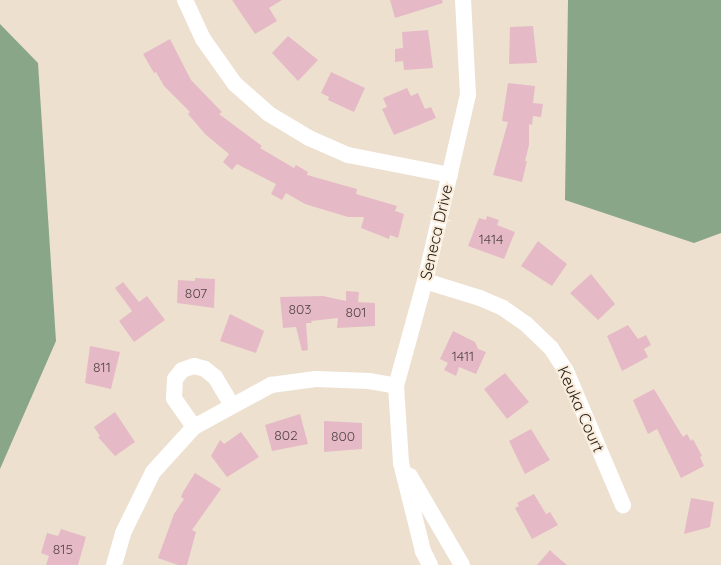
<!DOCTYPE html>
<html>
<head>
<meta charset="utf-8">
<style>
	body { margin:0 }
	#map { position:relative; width:721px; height:565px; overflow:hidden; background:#ede0cf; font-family:Quicksand,sans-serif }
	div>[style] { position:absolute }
	.forest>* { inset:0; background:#89a689 }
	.building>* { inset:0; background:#e5bac6 }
	.minor>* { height:16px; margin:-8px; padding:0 8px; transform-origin:8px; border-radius:8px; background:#fff }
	span { translate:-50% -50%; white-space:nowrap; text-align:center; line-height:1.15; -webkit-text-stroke:4.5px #faeddc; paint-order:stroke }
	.number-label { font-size:14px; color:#564746 }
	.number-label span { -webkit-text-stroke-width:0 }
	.street-label { font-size:16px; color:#26211b }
</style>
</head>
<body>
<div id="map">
	<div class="forest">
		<div style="clip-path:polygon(568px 0,721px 0,721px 233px,694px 243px,565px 200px)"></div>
		<div style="clip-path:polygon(0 24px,38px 63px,56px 341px,0 469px)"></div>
	</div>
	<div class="building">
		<div style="clip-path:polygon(232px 0,282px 0,269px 8px,277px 21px,255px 34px)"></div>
		<div style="clip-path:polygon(390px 0,442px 0,443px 3px,395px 18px)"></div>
		<div style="clip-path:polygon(533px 26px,537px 63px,509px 64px,510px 27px)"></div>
		<div style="clip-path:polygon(428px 30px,433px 68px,404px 70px,403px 61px,395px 62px,395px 49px,403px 48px,402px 32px)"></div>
		<div style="clip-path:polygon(288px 36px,318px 60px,298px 81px,272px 53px)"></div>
		<div style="clip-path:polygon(170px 39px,191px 80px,222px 112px,219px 114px,262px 146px,260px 148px,294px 168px,296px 165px,308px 172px,307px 175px,357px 189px,356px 194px,397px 206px,395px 211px,404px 214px,398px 238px,390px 235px,389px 239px,361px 228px,364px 217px,348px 217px,305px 204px,286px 193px,282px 200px,271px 194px,276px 184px,237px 164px,232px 170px,223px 162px,229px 154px,205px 134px,188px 114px,190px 112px,164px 86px,156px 72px,154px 73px,143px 54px)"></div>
		<div style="clip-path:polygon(331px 72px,365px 88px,354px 112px,328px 100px,329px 97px,321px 93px)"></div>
		<div style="clip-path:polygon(508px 83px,535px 86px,533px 103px,543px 104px,541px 117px,533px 116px,532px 125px,529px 124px,529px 145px,525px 161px,527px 161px,522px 182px,493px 175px,508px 122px,502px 121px)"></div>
		<div style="clip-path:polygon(407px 88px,411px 96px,418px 93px,425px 109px,431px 107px,436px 118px,394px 135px,382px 109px,387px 107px,383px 98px)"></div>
		<div style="clip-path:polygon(487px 216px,499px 220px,497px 225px,515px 232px,504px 259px,468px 246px,479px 218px,486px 220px)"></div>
		<div style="clip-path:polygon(538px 241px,567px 264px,552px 286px,521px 266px)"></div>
		<div style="clip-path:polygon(591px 274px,615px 304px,598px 320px,570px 293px)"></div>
		<div style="clip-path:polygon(195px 278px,215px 279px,214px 308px,177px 303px,178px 280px,195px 281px)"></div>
		<div style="clip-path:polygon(123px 282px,139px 302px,147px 296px,165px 320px,134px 342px,119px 321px,132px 311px,115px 288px)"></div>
		<div style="clip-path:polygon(346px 291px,359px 292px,358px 302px,375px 303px,375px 326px,337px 328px,338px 318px,311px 321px,312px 323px,306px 323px,308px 350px,302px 351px,296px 327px,283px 328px,280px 297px,323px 296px,346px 301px)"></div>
		<div style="clip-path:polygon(230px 314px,264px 331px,256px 353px,220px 341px)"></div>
		<div style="clip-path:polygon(628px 325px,638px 339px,646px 335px,651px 345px,644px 349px,648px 357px,622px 371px,607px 336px)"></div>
		<div style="clip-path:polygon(453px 331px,475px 342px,478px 349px,486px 352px,476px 374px,459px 367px,456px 376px,444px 370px,448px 363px,440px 359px)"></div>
		<div style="clip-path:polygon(90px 346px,120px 352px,111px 389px,85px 383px)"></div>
		<div style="clip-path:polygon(505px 373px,529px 402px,507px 419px,484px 389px)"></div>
		<div style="clip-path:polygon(654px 389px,683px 437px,687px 434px,691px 441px,693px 439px,702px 456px,700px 457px,704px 466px,681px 478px,657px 429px,648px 434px,633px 400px)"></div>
		<div style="clip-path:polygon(115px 412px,135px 442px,115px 456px,98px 437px,100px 436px,94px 427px)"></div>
		<div style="clip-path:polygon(300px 414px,308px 444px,272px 451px,265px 425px)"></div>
		<div style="clip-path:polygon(324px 421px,362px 423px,362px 449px,324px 452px)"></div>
		<div style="clip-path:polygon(531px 429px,550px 460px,525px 474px,509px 441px)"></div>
		<div style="clip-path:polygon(241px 432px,259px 457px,227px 477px,211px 456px,220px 440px,224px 444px)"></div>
		<div style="clip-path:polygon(195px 473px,221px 489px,192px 530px,196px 532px,187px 565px,178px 565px,158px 558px,174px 514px,184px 499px,181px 497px,183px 492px)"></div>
		<div style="clip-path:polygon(534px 494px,546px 514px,550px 512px,558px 525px,532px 539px,515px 508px,519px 506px,517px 503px)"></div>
		<div style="clip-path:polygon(691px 498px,714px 502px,710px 527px,684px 534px)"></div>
		<div style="clip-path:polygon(61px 529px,86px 537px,78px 565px,46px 565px,49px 556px,41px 553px,47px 533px,58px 536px)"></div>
		<div style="clip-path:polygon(550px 550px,555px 555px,567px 565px,537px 565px)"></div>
	</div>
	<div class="minor">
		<div style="left:185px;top:0;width:43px;rotate:65.2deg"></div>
		<div style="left:203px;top:39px;width:55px;rotate:54.6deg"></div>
		<div style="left:235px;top:84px;width:45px;rotate:41.4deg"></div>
		<div style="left:269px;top:114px;width:47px;rotate:31deg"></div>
		<div style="left:309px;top:138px;width:43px;rotate:23.6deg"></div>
		<div style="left:348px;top:155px;width:104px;rotate:11.1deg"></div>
		<div style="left:425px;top:281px;width:58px;rotate:17.2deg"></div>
		<div style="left:480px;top:298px;width:25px;rotate:23deg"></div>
		<div style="left:503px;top:308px;width:28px;rotate:35deg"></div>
		<div style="left:526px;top:324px;width:35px;rotate:44deg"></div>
		<div style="left:551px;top:348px;width:27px;rotate:57deg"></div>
		<div style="left:566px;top:371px;width:146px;rotate:67deg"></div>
		<div style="left:194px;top:427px;width:35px;rotate:-125deg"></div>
		<div style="left:174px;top:398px;width:19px;rotate:-87deg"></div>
		<div style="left:175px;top:379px;width:11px;rotate:-52deg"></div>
		<div style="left:182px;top:370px;width:13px;rotate:-18deg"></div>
		<div style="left:194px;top:366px;width:11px;rotate:15deg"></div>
		<div style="left:205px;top:369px;width:13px;rotate:39deg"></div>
		<div style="left:215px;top:377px;width:31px;rotate:59deg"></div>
		<div style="left:410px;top:476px;width:103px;rotate:59.7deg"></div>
		<div style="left:114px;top:565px;width:33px;rotate:-74deg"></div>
		<div style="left:123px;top:533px;width:68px;rotate:-63.8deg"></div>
		<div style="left:153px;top:472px;width:61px;rotate:-47.7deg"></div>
		<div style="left:194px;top:427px;width:88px;rotate:-28.6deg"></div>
		<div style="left:271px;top:385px;width:45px;rotate:-7.6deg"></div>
		<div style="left:316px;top:379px;width:53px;rotate:2.2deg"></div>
		<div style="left:369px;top:381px;width:27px;rotate:10deg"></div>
		<div style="left:430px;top:565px;width:16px;rotate:-117deg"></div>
		<div style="left:423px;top:551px;width:91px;rotate:-104deg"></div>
		<div style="left:401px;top:463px;width:77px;rotate:-93.7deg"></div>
		<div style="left:396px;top:386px;width:109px;rotate:-74.6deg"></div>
		<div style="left:425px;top:281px;width:191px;rotate:-77deg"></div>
		<div style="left:468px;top:95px;width:95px;rotate:-93deg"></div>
	</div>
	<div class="number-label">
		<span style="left:491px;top:239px">1414</span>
		<span style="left:196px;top:293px">807</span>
		<span style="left:300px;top:309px">803</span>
		<span style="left:356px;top:312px">801</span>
		<span style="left:463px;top:356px">1411</span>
		<span style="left:102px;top:367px">811</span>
		<span style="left:286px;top:435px">802</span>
		<span style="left:343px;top:436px">800</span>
		<span style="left:63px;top:549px">815</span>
	</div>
	<div class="street-label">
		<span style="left:436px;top:232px;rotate:-77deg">Seneca Drive</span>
		<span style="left:581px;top:409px;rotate:66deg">Keuka Court</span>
	</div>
</div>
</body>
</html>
